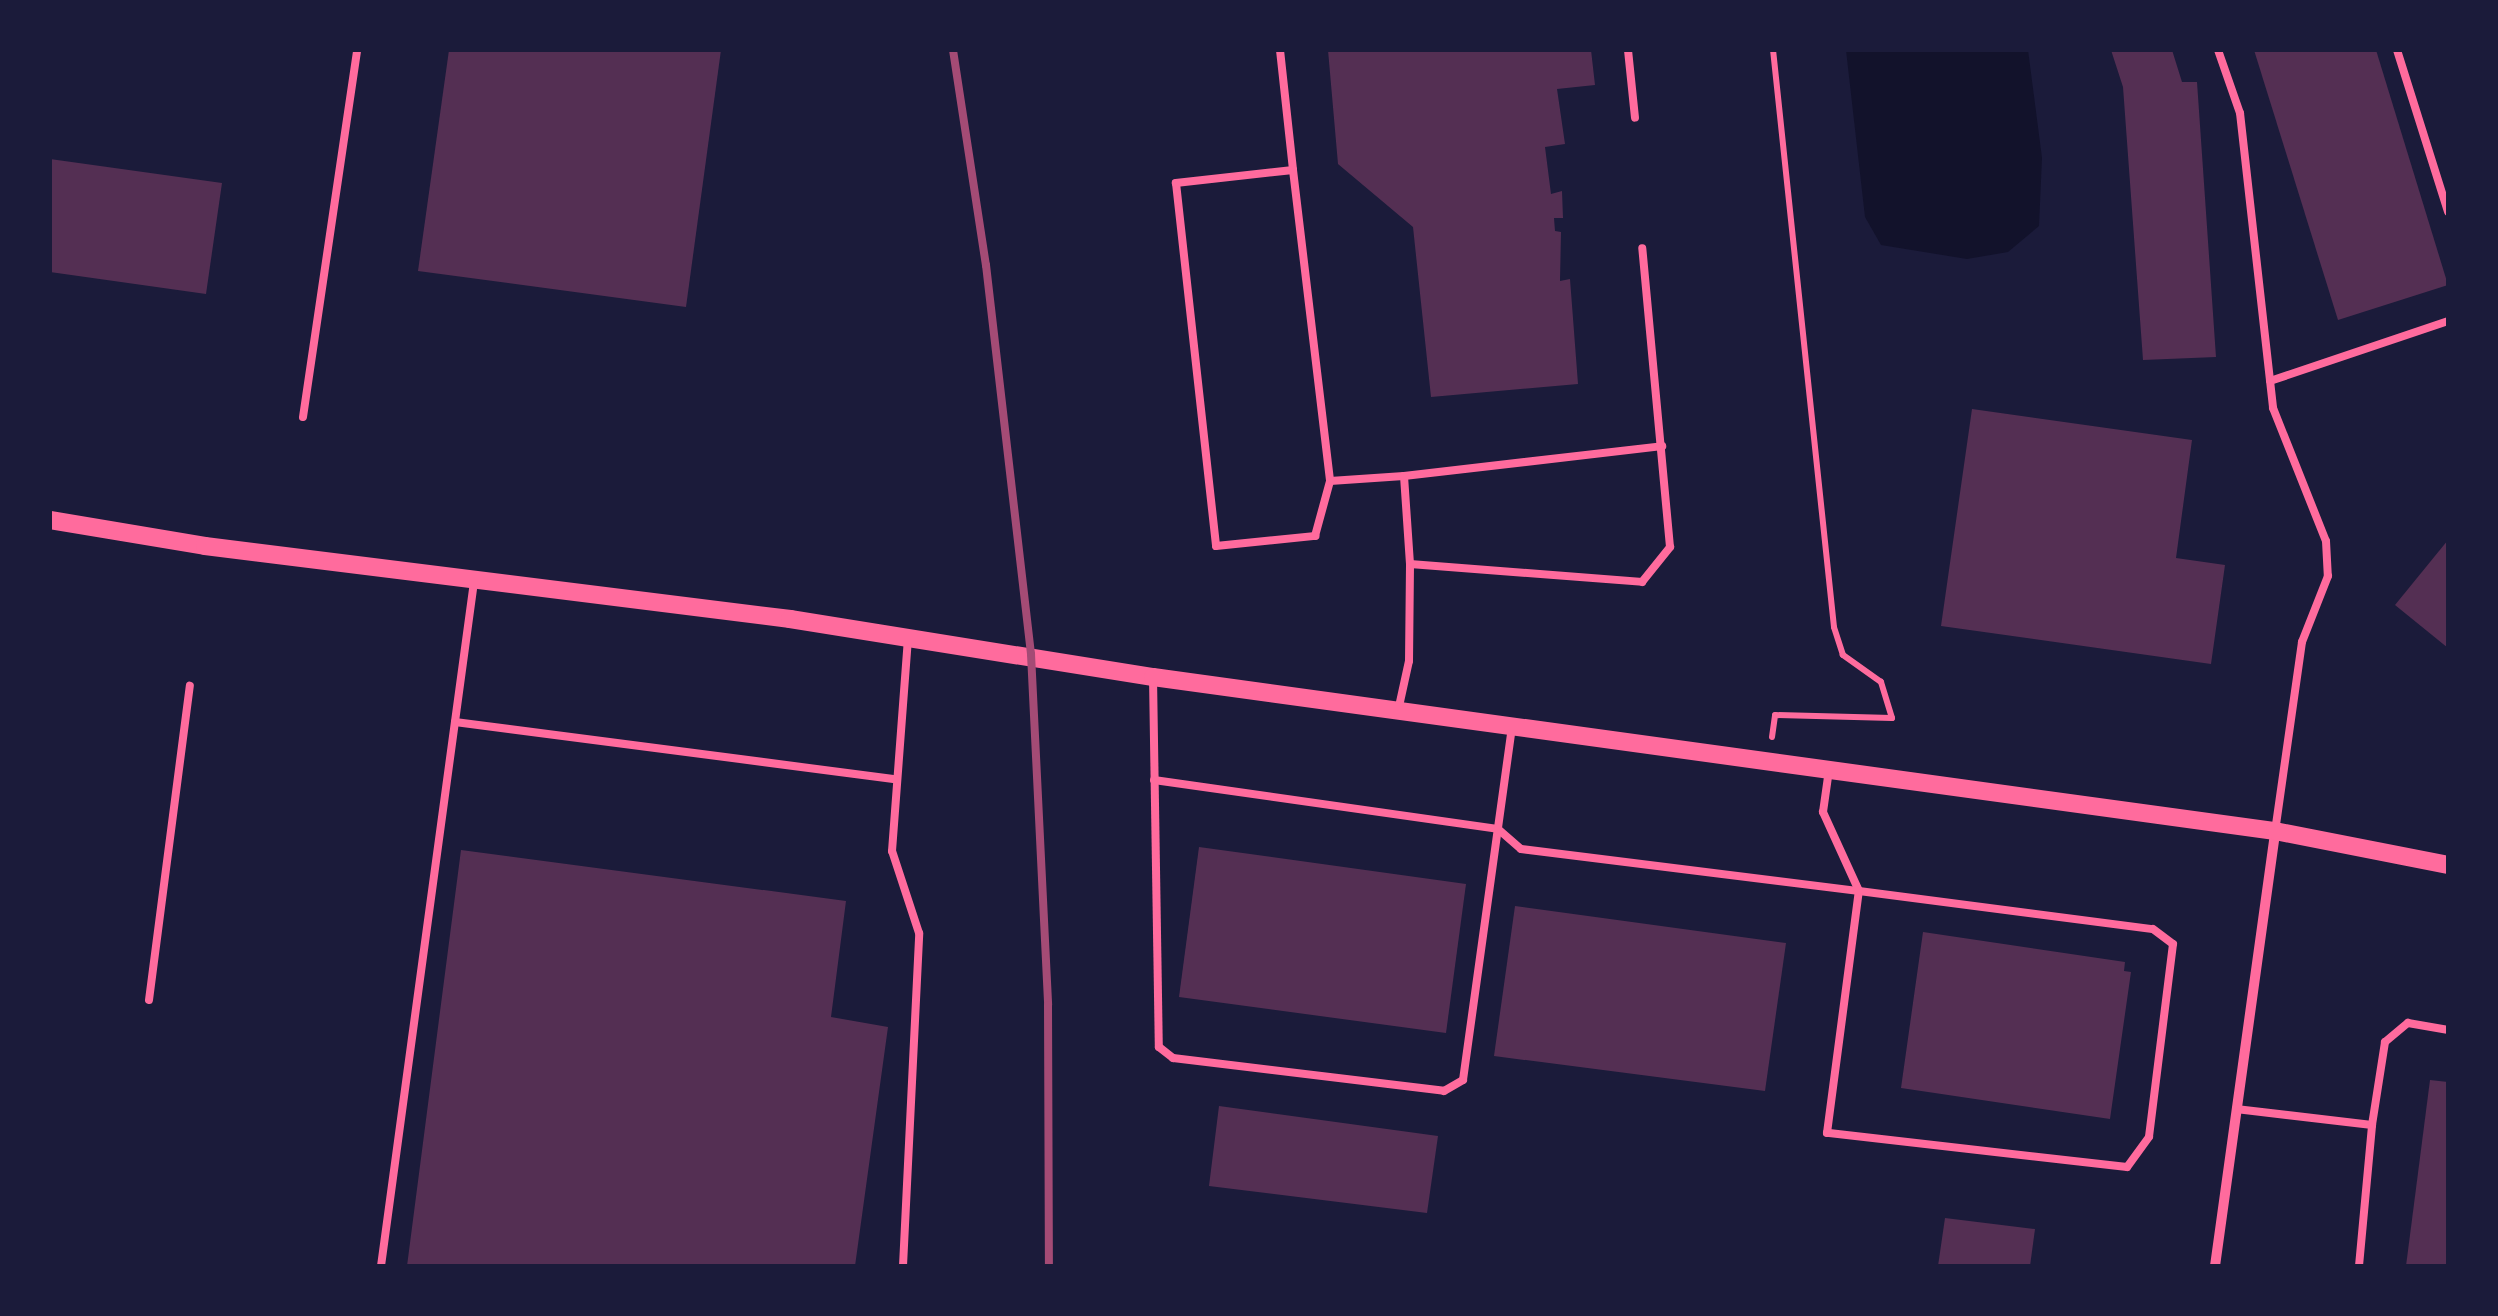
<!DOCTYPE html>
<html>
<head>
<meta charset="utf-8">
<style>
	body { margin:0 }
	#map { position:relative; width:2498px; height:1316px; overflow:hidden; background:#1b1b3a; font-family:"DM Sans",sans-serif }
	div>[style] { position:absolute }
	.water>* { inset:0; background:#12122b }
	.building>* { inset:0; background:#542f53 }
	.path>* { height:6px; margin:-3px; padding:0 3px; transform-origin:3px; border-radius:3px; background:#ff6b9d }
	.service>* { height:8px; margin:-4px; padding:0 4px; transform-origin:4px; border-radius:4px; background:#ff6b9d }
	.minor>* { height:10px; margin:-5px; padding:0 5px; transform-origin:5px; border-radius:5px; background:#ff6b9d }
	.tertiary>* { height:18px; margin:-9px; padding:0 9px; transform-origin:9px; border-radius:9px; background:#ff6b9d }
	.rail>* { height:8px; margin:-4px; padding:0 4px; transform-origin:4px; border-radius:4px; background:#a44b75 }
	span { translate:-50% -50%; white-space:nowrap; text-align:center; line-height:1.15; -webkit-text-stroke:8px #1b1b3a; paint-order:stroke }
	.frame { position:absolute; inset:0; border:52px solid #1b1b3a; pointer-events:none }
</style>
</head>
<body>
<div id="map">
	<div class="water">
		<div style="clip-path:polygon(1846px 50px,2028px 50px,2042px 158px,2039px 226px,2008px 252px,1967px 259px,1881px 245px,1865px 217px)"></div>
	</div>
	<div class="building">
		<div style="clip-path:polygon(449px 50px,721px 50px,686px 307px,418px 271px)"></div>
		<div style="clip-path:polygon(1328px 50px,1591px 50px,1595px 85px,1557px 89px,1565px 144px,1545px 147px,1551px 194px,1562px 191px,1563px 218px,1554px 218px,1555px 231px,1561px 232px,1560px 281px,1570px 279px,1578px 384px,1431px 397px,1413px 227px,1338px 164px)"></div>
		<div style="clip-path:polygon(2111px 50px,2172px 50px,2182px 82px,2197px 82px,2216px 357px,2143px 360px,2123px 87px)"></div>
		<div style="clip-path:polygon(2254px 50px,2376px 50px,2448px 285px,2338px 320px)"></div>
		<div style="clip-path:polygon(50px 159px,222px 183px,206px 294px,50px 272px)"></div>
		<div style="clip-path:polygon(1972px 409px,2192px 440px,2176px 558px,2225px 565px,2211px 664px,1941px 626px)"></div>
		<div style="clip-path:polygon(2448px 540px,2448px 648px,2395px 605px)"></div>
		<div style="clip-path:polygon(1199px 847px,1466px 884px,1446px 1033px,1179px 997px)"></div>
		<div style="clip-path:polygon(461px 850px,846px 901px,831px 1017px,888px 1027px,855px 1266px,407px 1266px)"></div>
		<div style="clip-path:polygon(1515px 906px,1786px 943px,1765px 1091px,1494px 1056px)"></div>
		<div style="clip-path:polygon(1923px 932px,2125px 962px,2124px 971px,2131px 972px,2110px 1119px,1901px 1088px)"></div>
		<div style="clip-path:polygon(2430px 1080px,2448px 1082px,2448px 1266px,2406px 1266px)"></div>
		<div style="clip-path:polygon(1219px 1106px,1438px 1136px,1427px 1213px,1209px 1186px)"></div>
		<div style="clip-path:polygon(1945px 1218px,2035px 1229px,2030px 1266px,1938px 1266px)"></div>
	</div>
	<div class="path">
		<div style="left:1772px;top:737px;width:22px;rotate:-82deg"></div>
		<div style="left:1775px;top:715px;width:117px;rotate:1.5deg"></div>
		<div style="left:1892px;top:718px;width:38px;rotate:-107deg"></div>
		<div style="left:1881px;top:682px;width:47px;rotate:-144.6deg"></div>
		<div style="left:1843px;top:655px;width:29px;rotate:-108deg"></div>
		<div style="left:1834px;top:627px;width:580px;rotate:-96.03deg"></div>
	</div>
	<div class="service">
		<div style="left:1280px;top:50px;width:121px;rotate:83.8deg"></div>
		<div style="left:1293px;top:170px;width:118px;rotate:173.7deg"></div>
		<div style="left:1176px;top:183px;width:365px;rotate:83.7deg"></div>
		<div style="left:1216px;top:546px;width:100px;rotate:-5.8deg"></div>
		<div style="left:1315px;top:536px;width:57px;rotate:-74.7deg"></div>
		<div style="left:1330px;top:481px;width:74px;rotate:-3.9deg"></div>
		<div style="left:1628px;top:50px;width:68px;rotate:84.1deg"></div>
		<div style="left:2218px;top:50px;width:67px;rotate:70.8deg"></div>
		<div style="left:2240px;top:113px;width:297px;rotate:83.6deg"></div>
		<div style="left:2273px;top:408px;width:143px;rotate:68.3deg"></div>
		<div style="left:2326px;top:541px;width:35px;rotate:87deg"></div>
		<div style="left:2328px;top:576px;width:71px;rotate:111.5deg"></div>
		<div style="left:2302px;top:642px;width:191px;rotate:98.1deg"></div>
		<div style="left:2397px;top:50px;width:170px;rotate:72.5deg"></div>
		<div style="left:1293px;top:170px;width:313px;rotate:83.2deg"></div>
		<div style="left:2270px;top:381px;width:188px;rotate:-18.6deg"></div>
		<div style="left:303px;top:417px;width:371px;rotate:-81.6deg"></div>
		<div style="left:1410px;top:564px;width:88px;rotate:-93.9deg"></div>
		<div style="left:1404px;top:476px;width:260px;rotate:-6.6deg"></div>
		<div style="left:1153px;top:677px;width:370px;rotate:89.1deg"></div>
		<div style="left:1159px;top:1047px;width:18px;rotate:38deg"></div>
		<div style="left:1173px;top:1058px;width:273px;rotate:6.9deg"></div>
		<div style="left:1444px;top:1091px;width:22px;rotate:-30deg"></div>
		<div style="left:1463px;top:1080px;width:357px;rotate:-82.1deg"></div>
		<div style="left:1398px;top:711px;width:51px;rotate:-77.6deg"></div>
		<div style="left:1409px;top:661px;width:97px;rotate:-89.4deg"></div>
		<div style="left:1410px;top:564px;width:233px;rotate:4.4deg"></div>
		<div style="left:1642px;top:582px;width:45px;rotate:-51.3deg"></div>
		<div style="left:1670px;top:547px;width:300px;rotate:-95.3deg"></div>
		<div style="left:455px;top:722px;width:442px;rotate:7.4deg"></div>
		<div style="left:1154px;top:780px;width:347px;rotate:8.1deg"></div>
		<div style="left:1498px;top:829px;width:30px;rotate:41deg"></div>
		<div style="left:1521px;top:849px;width:341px;rotate:7.1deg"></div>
		<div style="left:1859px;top:891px;width:296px;rotate:7.4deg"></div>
		<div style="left:2153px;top:929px;width:25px;rotate:37deg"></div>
		<div style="left:2173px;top:944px;width:194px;rotate:97.1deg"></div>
		<div style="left:2149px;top:1137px;width:37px;rotate:126deg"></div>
		<div style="left:2127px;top:1167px;width:302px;rotate:-173.5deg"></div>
		<div style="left:1827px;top:1133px;width:244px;rotate:-82.5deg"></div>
		<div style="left:1859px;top:891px;width:87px;rotate:-114.5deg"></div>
		<div style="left:1823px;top:812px;width:42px;rotate:-81.9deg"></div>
		<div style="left:149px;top:1000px;width:317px;rotate:-82.6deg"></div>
		<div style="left:2236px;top:1109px;width:137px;rotate:6.7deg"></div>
		<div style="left:2372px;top:1125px;width:84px;rotate:-81.1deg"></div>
		<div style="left:2385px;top:1042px;width:30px;rotate:-40deg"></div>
		<div style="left:2408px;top:1023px;width:41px;rotate:9.9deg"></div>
		<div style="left:381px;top:1266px;width:690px;rotate:-82.26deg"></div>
		<div style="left:903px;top:1266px;width:333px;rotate:-87.2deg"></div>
		<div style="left:919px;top:933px;width:86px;rotate:-108.2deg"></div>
		<div style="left:892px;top:851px;width:212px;rotate:-85.7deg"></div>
		<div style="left:2359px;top:1266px;width:142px;rotate:-84.7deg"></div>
	</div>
	<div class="minor">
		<div style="left:2215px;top:1266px;width:439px;rotate:-82.1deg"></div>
	</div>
	<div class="tertiary">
		<div style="left:50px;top:520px;width:157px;rotate:9.5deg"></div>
		<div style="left:205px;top:546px;width:590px;rotate:7.11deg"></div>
		<div style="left:790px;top:619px;width:368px;rotate:9.1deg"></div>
		<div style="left:1153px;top:677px;width:1133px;rotate:7.82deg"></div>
		<div style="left:2275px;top:831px;width:176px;rotate:11.1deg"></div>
	</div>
	<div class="rail">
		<div style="left:953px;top:50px;width:218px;rotate:81.3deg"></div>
		<div style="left:986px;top:265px;width:392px;rotate:83.4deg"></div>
		<div style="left:1031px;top:654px;width:351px;rotate:87.2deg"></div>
		<div style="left:1048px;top:1005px;width:261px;rotate:89.8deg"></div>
	</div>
	<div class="frame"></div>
</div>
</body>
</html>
